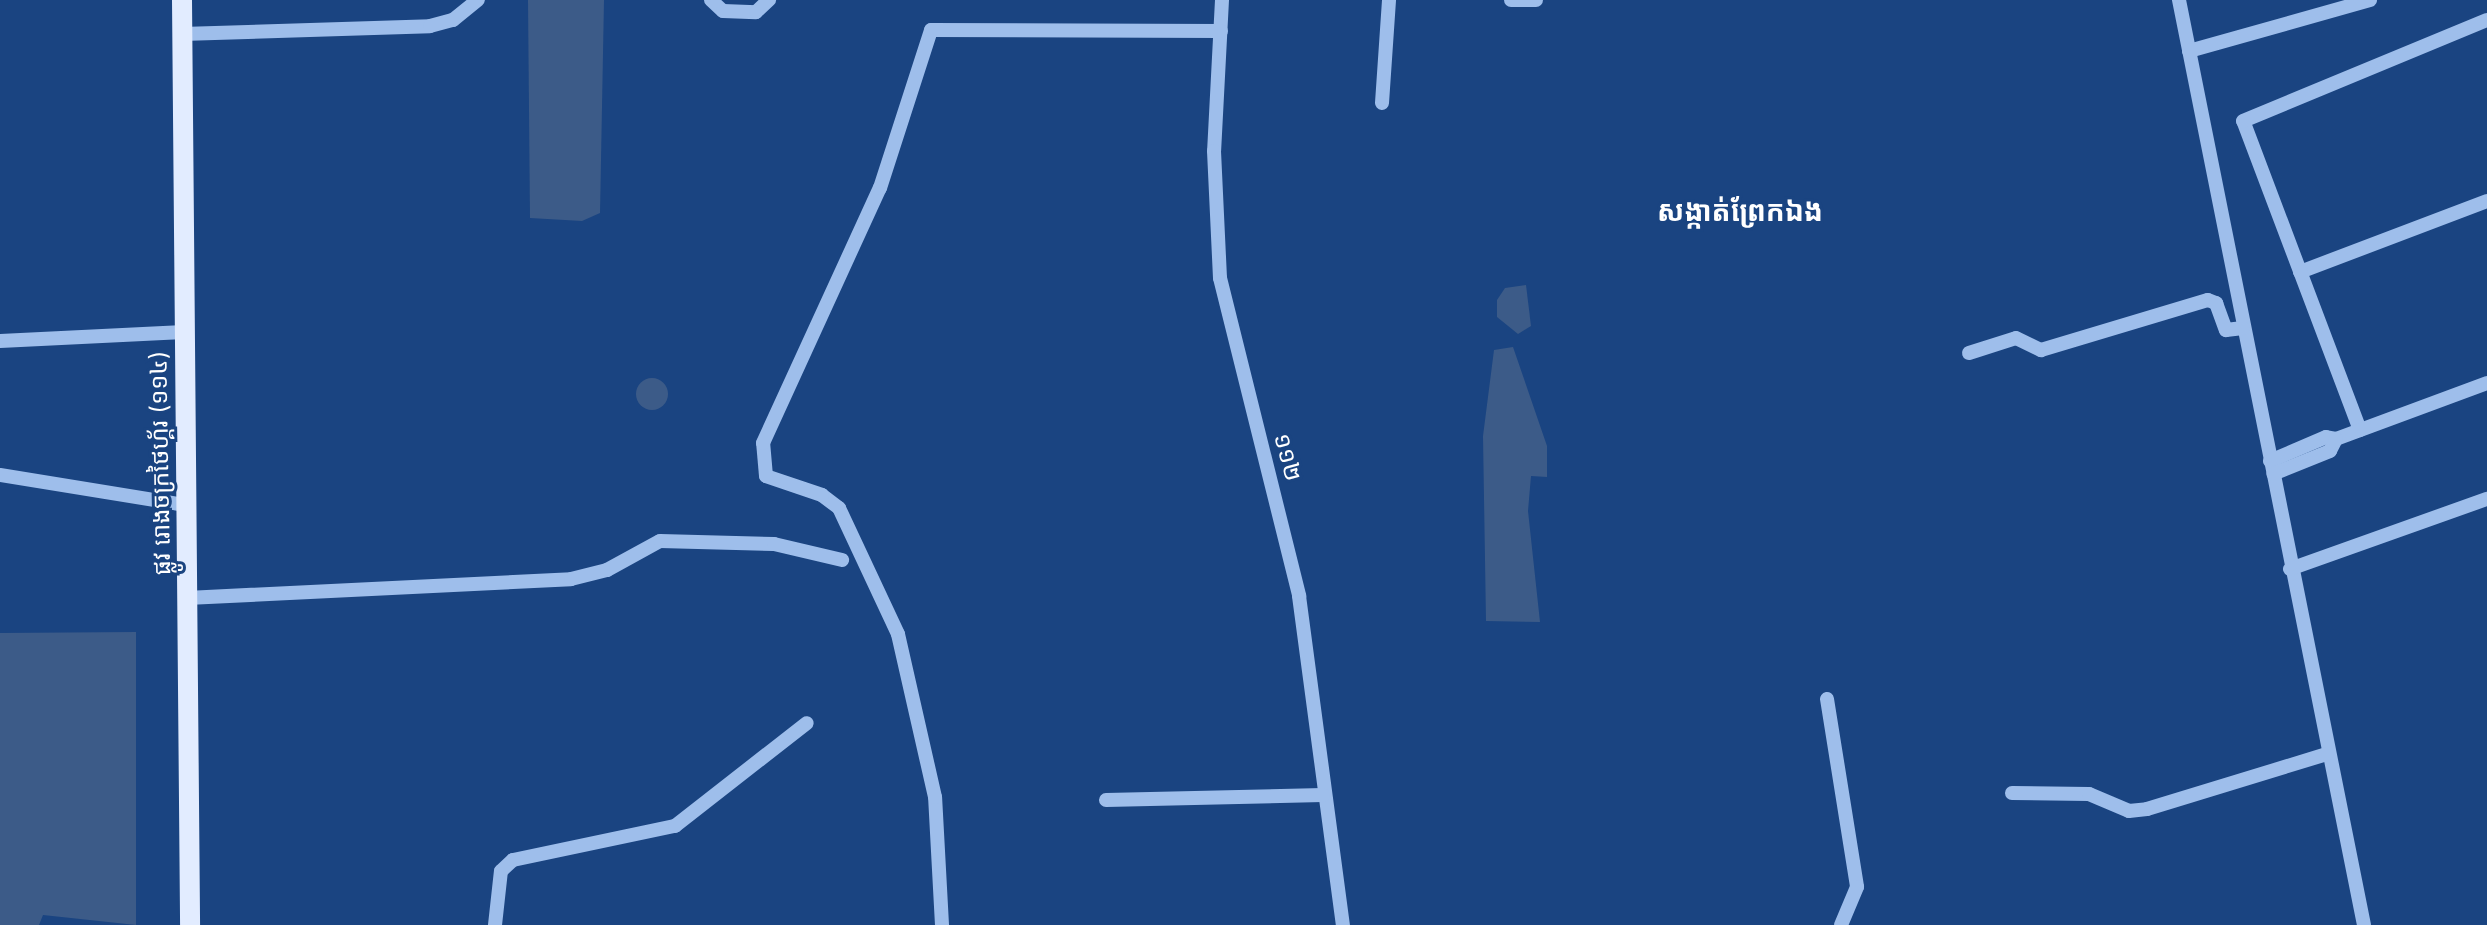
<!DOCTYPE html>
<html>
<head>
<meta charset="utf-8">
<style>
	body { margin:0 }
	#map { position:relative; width:2487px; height:925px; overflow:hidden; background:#1a4481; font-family:Inter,"Noto Sans Khmer",sans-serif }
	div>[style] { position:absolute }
	.water>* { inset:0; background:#3c5b88 }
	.round { border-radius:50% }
	.minor>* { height:14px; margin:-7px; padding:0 7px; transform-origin:7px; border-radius:7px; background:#9ebeeb }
	.major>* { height:20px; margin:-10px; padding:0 10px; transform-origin:10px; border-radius:10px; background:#e2ecff }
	span { translate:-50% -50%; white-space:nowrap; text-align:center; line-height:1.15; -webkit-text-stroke:6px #1a4481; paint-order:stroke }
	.street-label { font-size:24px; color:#fff }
	.quarter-label { font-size:28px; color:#fff; font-weight:700 }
</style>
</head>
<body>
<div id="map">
	<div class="water">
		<div style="clip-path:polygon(528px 0,604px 0,600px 213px,582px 221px,530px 218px)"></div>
		<div style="clip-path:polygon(1526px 285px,1531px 326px,1518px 334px,1497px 317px,1497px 300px,1505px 288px)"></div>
		<div style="clip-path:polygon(1513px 347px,1547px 446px,1547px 477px,1531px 476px,1528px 511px,1540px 622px,1486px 621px,1483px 436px,1494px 350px)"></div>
		<div class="round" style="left:636px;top:378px;width:32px;height:32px"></div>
		<div style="clip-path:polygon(136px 632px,136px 925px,43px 915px,39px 925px,0 925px,0 633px)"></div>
	</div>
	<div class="minor">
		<div style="left:711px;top:0;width:16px;rotate:43deg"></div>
		<div style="left:723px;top:11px;width:33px;rotate:2deg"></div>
		<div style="left:756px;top:12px;width:18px;rotate:-43deg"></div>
		<div style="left:1222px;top:0;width:151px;rotate:93deg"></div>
		<div style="left:1214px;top:151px;width:127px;rotate:87.3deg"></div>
		<div style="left:1220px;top:278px;width:328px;rotate:76deg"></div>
		<div style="left:1299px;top:596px;width:332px;rotate:82.4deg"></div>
		<div style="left:1511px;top:0;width:25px"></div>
		<div style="left:2179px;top:0;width:943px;rotate:78.69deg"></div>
		<div style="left:182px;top:34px;width:248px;rotate:-1.8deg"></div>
		<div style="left:430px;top:26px;width:24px;rotate:-15deg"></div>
		<div style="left:453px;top:20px;width:32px;rotate:-39deg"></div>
		<div style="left:2189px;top:51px;width:188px;rotate:-15.7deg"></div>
		<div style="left:1382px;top:103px;width:103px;rotate:-86.1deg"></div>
		<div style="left:2300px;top:272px;width:200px;rotate:-20.8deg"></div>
		<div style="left:0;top:341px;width:184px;rotate:-2.8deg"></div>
		<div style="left:1969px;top:353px;width:49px;rotate:-17.7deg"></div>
		<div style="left:2016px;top:338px;width:28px;rotate:26deg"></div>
		<div style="left:2041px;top:350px;width:174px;rotate:-16.7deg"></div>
		<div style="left:2208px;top:300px;width:9px;rotate:21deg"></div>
		<div style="left:2216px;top:303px;width:29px;rotate:70deg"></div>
		<div style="left:2226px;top:330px;width:17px;rotate:-7deg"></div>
		<div style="left:2360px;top:430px;width:330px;rotate:-110.7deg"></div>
		<div style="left:2243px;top:121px;width:264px;rotate:-22.5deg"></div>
		<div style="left:2336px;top:439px;width:161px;rotate:-20.3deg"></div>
		<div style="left:2270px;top:461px;width:61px;rotate:-23.2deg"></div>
		<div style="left:2326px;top:437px;width:10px;rotate:11deg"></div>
		<div style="left:2336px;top:439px;width:13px;rotate:117deg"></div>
		<div style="left:2330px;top:451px;width:61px;rotate:158deg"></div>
		<div style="left:0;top:475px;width:188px;rotate:9.2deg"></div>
		<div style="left:2290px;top:569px;width:209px;rotate:-19.6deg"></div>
		<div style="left:187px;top:598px;width:384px;rotate:-2.8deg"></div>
		<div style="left:571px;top:579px;width:37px;rotate:-14deg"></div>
		<div style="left:607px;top:570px;width:60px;rotate:-28.7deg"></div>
		<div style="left:660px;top:541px;width:114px;rotate:1.5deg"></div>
		<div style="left:774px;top:544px;width:70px;rotate:13.2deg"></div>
		<div style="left:1827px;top:699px;width:190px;rotate:80.9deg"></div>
		<div style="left:1857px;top:887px;width:41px;rotate:112.8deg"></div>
		<div style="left:2012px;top:793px;width:77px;rotate:0.7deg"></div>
		<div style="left:2089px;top:794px;width:43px;rotate:23deg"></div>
		<div style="left:2129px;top:811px;width:18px;rotate:-6deg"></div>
		<div style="left:2147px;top:809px;width:188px;rotate:-17deg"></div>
		<div style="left:1106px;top:800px;width:217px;rotate:-1.3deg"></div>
		<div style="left:495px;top:925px;width:54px;rotate:-83.7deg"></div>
		<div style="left:501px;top:871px;width:16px;rotate:-43deg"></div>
		<div style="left:513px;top:860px;width:166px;rotate:-11.9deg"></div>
		<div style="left:675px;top:826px;width:167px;rotate:-38deg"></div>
		<div style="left:942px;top:925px;width:128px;rotate:-93.1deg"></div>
		<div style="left:935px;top:797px;width:167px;rotate:-102.8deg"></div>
		<div style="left:898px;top:634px;width:139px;rotate:-115.1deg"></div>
		<div style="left:839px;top:508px;width:21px;rotate:-143deg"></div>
		<div style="left:822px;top:495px;width:59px;rotate:-161.3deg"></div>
		<div style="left:766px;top:476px;width:33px;rotate:-95deg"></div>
		<div style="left:763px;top:443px;width:281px;rotate:-65.4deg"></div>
		<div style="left:880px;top:188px;width:166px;rotate:-72.1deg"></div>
		<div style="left:931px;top:30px;width:290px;rotate:0.2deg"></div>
	</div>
	<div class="major">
		<div style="left:182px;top:0;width:925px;rotate:89.5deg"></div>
	</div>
	<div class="street-label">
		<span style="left:1288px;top:457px;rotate:75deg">១១២</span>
		<span style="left:160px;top:463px;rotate:-91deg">ផ្លូវ រោងចក្រថៃហ្គ័រ (១១៤)</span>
	</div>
	<div class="quarter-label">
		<span style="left:1740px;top:211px">សង្កាត់ព្រែកឯង</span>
	</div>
</div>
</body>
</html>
